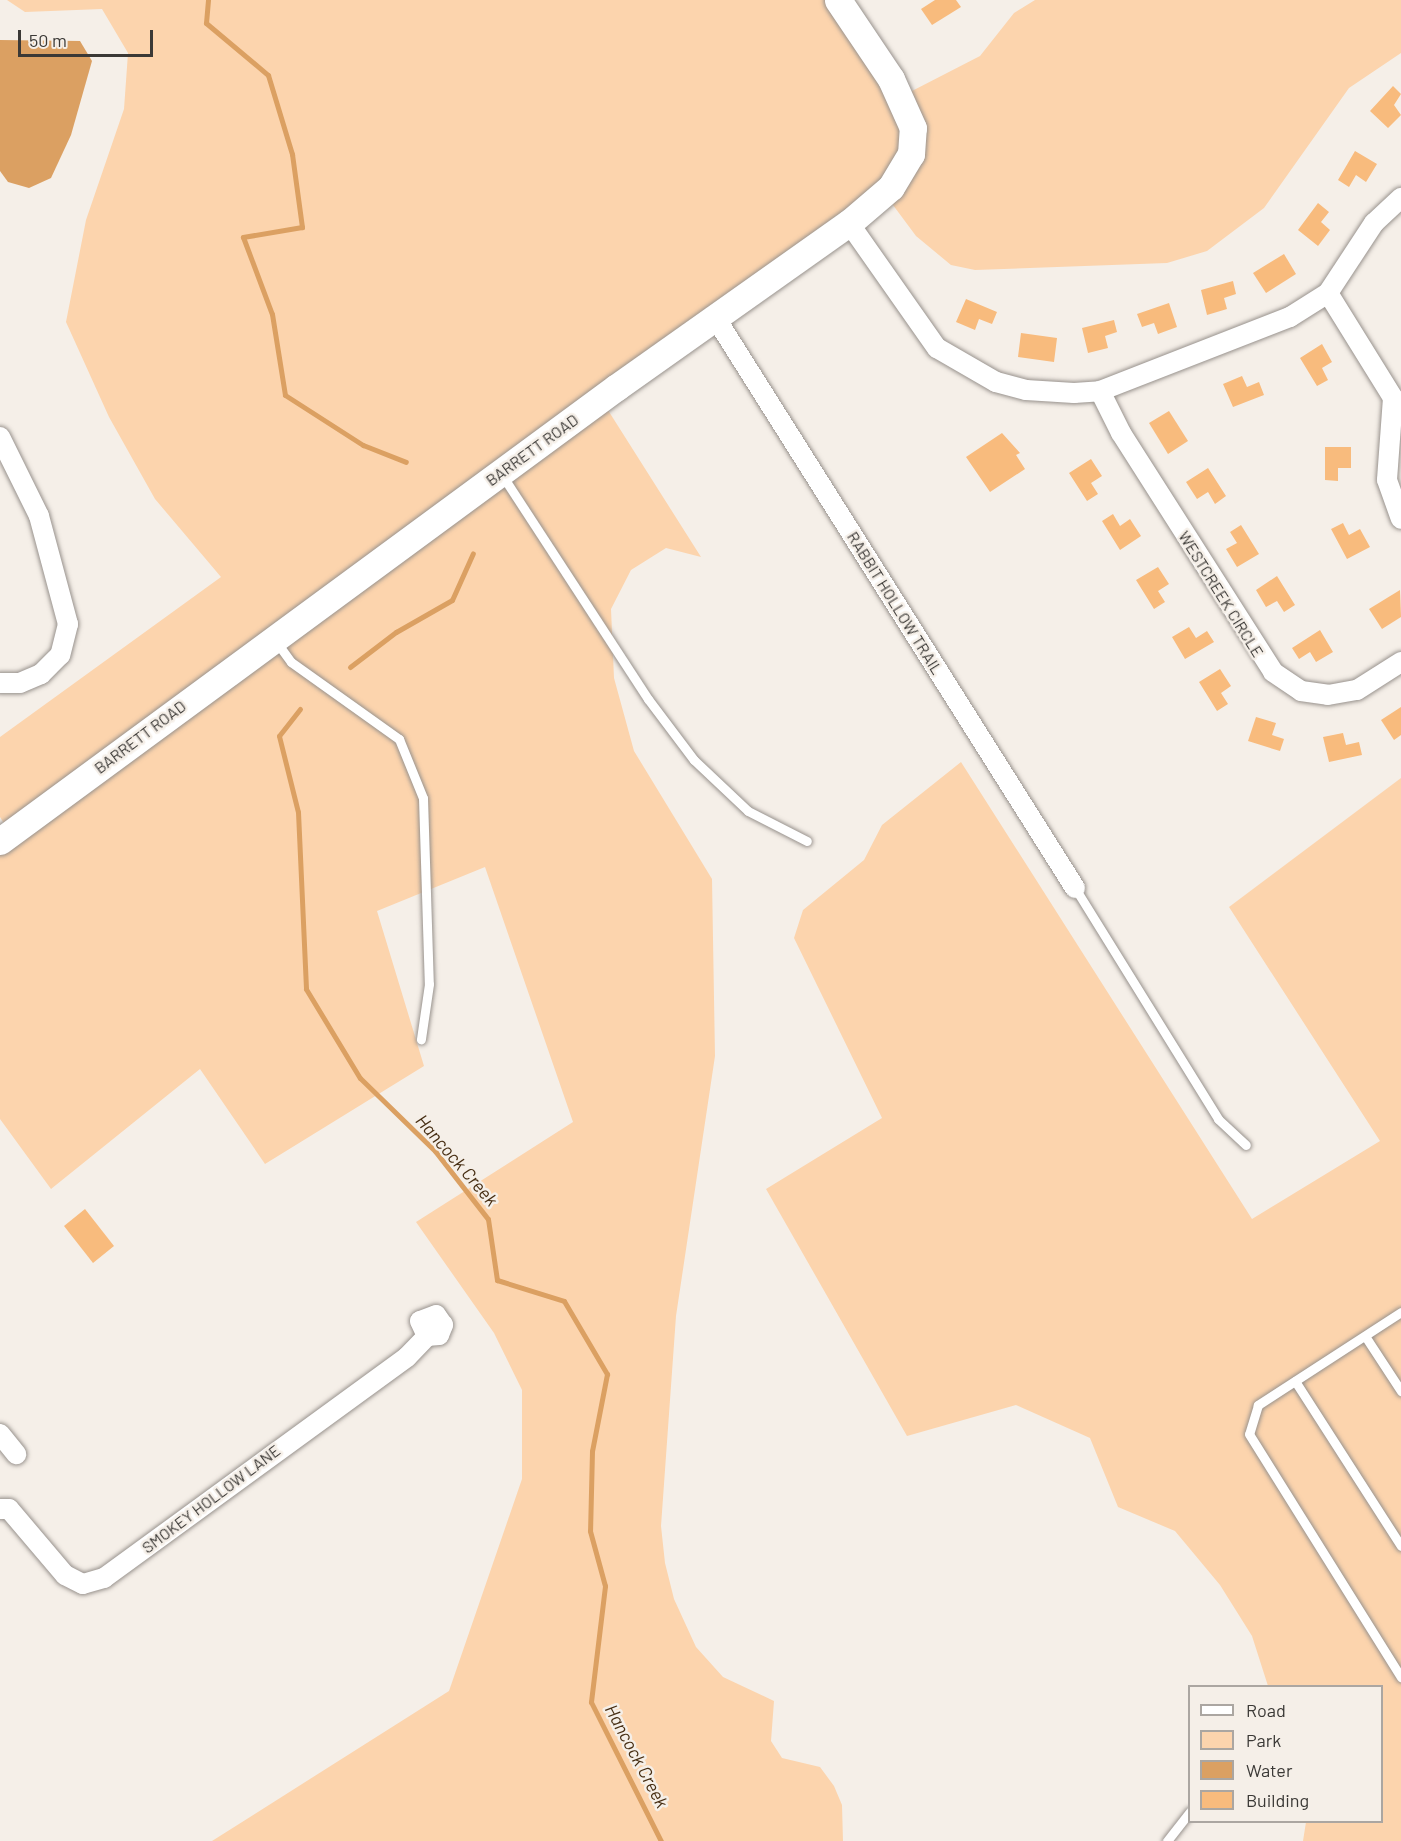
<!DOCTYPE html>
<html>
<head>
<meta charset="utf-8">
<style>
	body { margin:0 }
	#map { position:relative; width:1401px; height:1841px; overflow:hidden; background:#f5efe8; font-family:Barlow,sans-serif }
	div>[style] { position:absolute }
	.green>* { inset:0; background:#fcd4ad }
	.water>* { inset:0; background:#dba062 }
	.stream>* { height:5px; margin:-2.5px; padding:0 2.5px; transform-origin:2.5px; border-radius:2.5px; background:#dba062 }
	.building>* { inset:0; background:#f8bb7d }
	.roads { filter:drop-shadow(0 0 2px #98928d) drop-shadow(0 0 2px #98928d) }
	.lane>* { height:9px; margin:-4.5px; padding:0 4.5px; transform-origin:4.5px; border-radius:4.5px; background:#fff }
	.street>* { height:20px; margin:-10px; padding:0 10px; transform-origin:10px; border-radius:10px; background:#fff }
	.secondary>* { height:27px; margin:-13.5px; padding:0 13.5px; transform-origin:13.5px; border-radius:13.5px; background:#fff }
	span { translate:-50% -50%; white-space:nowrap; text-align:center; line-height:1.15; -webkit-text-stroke:5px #f5efe8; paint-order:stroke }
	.street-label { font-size:16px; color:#3b3936 }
	.water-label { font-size:18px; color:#462d12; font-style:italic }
	.legend { position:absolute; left:1188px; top:1685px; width:195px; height:138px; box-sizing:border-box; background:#f5efe8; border:2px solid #aba6a1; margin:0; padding:8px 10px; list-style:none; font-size:18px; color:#3b3936 }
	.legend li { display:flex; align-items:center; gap:12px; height:30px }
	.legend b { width:30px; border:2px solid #aba6a1 }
	.scale { position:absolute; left:18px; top:30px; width:135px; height:27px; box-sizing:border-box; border:3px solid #3b3936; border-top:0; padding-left:8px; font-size:18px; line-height:21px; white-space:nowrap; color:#3b3936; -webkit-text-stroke:4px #f5efe8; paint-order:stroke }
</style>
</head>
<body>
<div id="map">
	<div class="green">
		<div style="clip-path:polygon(7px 0,825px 0,882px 84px,902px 130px,901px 153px,884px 181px,5px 825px,0 817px,0 737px,221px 577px,155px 499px,109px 417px,66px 322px,86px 220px,124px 109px,128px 53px,102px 9px,25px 12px)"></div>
		<div style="clip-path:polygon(1035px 0,1401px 0,1401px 53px,1349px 88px,1264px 208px,1207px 251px,1167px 263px,975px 270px,951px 265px,916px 236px,890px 201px,910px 92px,980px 56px,1014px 13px)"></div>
		<div style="clip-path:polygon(606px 407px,701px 557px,666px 548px,631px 570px,611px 609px,614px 678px,634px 751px,712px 879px,715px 1056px,676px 1316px,661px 1526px,665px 1563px,674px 1599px,696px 1647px,723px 1677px,774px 1701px,771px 1741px,782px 1758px,820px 1767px,834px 1786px,842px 1805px,843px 1841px,212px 1841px,449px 1691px,522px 1479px,522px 1390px,494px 1333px,416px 1222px,573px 1122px,485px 867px,377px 911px,424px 1066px,265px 1164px,200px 1069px,51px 1189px,0 1119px,0 853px)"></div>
		<div style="clip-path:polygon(961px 762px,1252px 1219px,1380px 1141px,1229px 907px,1401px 778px,1401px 1841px,1303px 1841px,1306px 1822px,1382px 1822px,1382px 1686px,1268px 1686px,1252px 1636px,1220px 1585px,1175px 1531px,1118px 1507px,1090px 1438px,1016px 1405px,907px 1436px,766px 1189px,882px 1118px,794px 938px,803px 910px,864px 860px,882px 825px)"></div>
	</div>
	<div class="water">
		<div style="clip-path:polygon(0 40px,80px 41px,92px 61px,71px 135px,51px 178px,29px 188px,8px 182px,0 171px)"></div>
	</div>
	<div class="stream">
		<div style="left:208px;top:0;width:23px;rotate:95deg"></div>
		<div style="left:206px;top:23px;width:81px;rotate:40deg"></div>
		<div style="left:268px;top:75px;width:83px;rotate:73.1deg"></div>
		<div style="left:292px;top:154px;width:74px;rotate:82.2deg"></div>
		<div style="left:302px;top:227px;width:60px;rotate:170.4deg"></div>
		<div style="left:243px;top:237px;width:82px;rotate:69.4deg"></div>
		<div style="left:272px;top:314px;width:82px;rotate:80.9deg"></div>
		<div style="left:285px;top:395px;width:93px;rotate:32.7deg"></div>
		<div style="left:363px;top:445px;width:46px;rotate:21.6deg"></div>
		<div style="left:350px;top:667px;width:58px;rotate:-37.3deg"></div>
		<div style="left:396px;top:632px;width:64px;rotate:-29.7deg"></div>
		<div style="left:452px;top:600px;width:51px;rotate:-65.9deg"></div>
		<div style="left:300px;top:709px;width:34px;rotate:128deg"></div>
		<div style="left:279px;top:736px;width:78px;rotate:76deg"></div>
		<div style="left:298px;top:812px;width:177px;rotate:87.4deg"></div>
		<div style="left:306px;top:989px;width:104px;rotate:58.8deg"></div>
		<div style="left:360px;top:1078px;width:105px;rotate:44.2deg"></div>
		<div style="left:435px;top:1151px;width:86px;rotate:52.1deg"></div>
		<div style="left:488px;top:1219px;width:62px;rotate:81.6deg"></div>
		<div style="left:497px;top:1280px;width:70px;rotate:17.4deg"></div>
		<div style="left:564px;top:1301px;width:85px;rotate:59.5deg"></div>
		<div style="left:607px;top:1374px;width:78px;rotate:101deg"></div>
		<div style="left:592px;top:1451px;width:80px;rotate:91.4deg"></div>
		<div style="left:590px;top:1531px;width:57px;rotate:74.7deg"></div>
		<div style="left:605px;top:1586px;width:117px;rotate:96.9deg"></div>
		<div style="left:591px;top:1702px;width:156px;rotate:63.3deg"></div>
	</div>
	<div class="building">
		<div style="clip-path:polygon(935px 0,956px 0,961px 7px,932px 25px,921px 9px)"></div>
		<div style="clip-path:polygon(1393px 86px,1401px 94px,1394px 105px,1401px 115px,1388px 128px,1370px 111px)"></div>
		<div style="clip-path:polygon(1355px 151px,1377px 164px,1366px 182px,1356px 175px,1349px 187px,1338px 180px)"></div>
		<div style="clip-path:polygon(1318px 203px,1329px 212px,1321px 222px,1330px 230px,1318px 246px,1298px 230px)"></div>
		<div style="clip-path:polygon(1284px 254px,1296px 274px,1266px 293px,1253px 273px)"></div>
		<div style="clip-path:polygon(1233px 281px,1236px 294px,1224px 298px,1227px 309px,1207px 315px,1201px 290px)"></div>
		<div style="clip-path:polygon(966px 299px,997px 312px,992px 324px,979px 319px,975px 330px,956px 322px)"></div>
		<div style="clip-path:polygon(1169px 303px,1177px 327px,1158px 334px,1154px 323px,1142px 327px,1137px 314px)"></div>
		<div style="clip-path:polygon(1114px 320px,1117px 332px,1105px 336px,1108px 348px,1088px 353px,1082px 328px)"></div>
		<div style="clip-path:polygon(1021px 333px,1057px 338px,1054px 362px,1018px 357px)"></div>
		<div style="clip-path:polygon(1322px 344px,1332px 362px,1322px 368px,1328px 380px,1317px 386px,1300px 358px)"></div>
		<div style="clip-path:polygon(1242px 376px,1247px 387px,1259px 382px,1264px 395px,1233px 407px,1223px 384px)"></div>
		<div style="clip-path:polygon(1169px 411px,1188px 441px,1168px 454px,1149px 423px)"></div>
		<div style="clip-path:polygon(1002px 433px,1020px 453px,1016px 455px,1025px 469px,990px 492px,966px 457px)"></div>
		<div style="clip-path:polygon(1325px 447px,1351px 447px,1351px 468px,1338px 468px,1338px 481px,1325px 480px)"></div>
		<div style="clip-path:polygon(1091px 459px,1102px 476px,1091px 483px,1098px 494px,1087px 501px,1069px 473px)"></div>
		<div style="clip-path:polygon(1208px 468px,1226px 496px,1215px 504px,1208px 492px,1197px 499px,1186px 482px)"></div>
		<div style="clip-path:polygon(1113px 514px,1120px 526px,1130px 519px,1141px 536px,1120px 550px,1102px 521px)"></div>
		<div style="clip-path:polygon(1343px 523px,1349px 535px,1360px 529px,1370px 547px,1347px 559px,1331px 529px)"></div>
		<div style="clip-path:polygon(1241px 525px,1259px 554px,1237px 567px,1226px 549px,1237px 543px,1230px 532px)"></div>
		<div style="clip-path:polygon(1158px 567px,1169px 584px,1158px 591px,1165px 602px,1154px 609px,1136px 580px)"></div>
		<div style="clip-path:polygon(1277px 576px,1295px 605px,1284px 612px,1277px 601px,1266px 607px,1256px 590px)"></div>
		<div style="clip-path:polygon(1400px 590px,1401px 617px,1382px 629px,1369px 609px)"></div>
		<div style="clip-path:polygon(1189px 627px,1196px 638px,1207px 631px,1214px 642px,1185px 659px,1172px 637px)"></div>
		<div style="clip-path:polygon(1320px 630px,1333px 652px,1316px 662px,1310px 652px,1299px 659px,1292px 648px)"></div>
		<div style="clip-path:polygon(1220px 669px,1231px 686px,1221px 693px,1228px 704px,1217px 711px,1199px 682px)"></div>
		<div style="clip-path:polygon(1401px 707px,1401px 735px,1394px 740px,1381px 720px)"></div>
		<div style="clip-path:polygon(1256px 717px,1276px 723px,1272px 735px,1284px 739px,1280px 751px,1248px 741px)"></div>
		<div style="clip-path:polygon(1343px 733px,1346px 745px,1359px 742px,1362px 755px,1329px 762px,1323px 737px)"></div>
		<div style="clip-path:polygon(85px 1209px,114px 1246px,93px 1263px,64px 1226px)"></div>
	</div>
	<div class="roads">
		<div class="lane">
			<div style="left:502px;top:475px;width:267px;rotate:56.9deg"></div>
			<div style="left:648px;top:699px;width:76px;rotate:53deg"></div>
			<div style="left:694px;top:760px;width:74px;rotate:43.4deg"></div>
			<div style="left:748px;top:811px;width:66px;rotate:27deg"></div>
			<div style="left:275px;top:640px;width:27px;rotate:54deg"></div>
			<div style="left:291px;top:662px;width:133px;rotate:35.5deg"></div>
			<div style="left:399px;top:739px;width:64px;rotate:67.9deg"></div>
			<div style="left:423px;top:798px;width:186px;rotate:88.2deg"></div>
			<div style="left:429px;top:984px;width:56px;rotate:98.3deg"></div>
			<div style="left:1075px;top:888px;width:272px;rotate:58.2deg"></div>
			<div style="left:1218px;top:1119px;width:38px;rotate:43deg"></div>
			<div style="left:1401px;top:1312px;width:171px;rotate:147deg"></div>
			<div style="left:1258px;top:1405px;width:30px;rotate:107deg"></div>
			<div style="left:1249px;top:1434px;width:287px;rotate:58deg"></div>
			<div style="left:1365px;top:1336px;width:66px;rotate:56.8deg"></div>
			<div style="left:1295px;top:1381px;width:196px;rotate:57.3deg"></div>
			<div style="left:1167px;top:1841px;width:37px;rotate:-52deg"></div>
		</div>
		<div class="street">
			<div style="left:849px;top:223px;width:153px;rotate:54.9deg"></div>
			<div style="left:937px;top:348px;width:68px;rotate:30deg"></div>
			<div style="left:996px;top:382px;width:31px;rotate:15deg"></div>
			<div style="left:1026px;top:390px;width:48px;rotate:3.6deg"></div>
			<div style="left:1074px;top:393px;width:26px;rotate:-4deg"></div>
			<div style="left:1100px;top:391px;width:204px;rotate:-21.3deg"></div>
			<div style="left:1290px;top:317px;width:45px;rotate:-32.3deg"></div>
			<div style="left:1328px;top:293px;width:84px;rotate:-56.7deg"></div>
			<div style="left:1374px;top:223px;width:37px;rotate:-43deg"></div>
			<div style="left:1328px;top:293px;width:123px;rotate:58.2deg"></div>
			<div style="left:1393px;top:398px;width:82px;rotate:94.2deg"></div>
			<div style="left:1387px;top:480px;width:41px;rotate:70.3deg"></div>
			<div style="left:715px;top:317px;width:675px;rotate:57.77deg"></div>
			<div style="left:1100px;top:391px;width:47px;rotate:63.4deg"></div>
			<div style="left:1121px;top:433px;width:283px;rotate:57.5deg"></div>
			<div style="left:1273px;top:672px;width:34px;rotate:34deg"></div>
			<div style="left:1301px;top:691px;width:27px;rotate:8deg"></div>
			<div style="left:1328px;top:695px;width:29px;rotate:-10deg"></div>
			<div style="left:1357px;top:690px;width:52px;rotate:-32.5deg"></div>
			<div style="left:0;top:437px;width:88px;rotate:63.7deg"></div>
			<div style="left:39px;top:516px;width:112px;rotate:75deg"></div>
			<div style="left:68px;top:624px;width:32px;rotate:104deg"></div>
			<div style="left:60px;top:655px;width:27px;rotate:135deg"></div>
			<div style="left:41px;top:674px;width:23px;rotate:157deg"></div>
			<div style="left:20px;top:683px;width:20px;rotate:180deg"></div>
			<div style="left:0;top:1434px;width:26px;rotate:51deg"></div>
			<div style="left:0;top:1509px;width:9px"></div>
			<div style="left:9px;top:1509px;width:87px;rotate:49.7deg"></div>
			<div style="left:65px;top:1575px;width:20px;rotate:27deg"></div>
			<div style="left:83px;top:1584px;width:22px;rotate:-16deg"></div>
			<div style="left:104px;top:1578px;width:375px;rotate:-36.1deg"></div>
			<div style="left:407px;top:1357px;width:29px;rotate:-46deg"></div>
			<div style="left:427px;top:1336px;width:12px;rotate:-5deg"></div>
			<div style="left:439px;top:1335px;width:11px;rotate:-68deg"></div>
			<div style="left:443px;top:1325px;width:12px;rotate:-125deg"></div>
			<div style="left:436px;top:1315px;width:17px;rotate:159deg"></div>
			<div style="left:420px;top:1321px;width:17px;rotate:65deg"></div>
		</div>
		<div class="secondary">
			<div style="left:0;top:841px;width:766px;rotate:-36.35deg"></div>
			<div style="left:617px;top:387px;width:284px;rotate:-35.3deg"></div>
			<div style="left:849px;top:223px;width:55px;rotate:-40.6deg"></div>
			<div style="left:891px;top:187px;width:39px;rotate:-59deg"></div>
			<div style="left:911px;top:154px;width:26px;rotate:-86deg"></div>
			<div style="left:913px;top:128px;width:54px;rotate:-114.2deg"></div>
			<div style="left:891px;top:79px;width:95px;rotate:-123.9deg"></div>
		</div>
	</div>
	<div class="street-label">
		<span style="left:532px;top:450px;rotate:-36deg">BARRETT ROAD</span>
		<span style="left:1221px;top:594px;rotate:58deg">WESTCREEK CIRCLE</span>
		<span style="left:895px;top:603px;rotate:58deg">RABBIT HOLLOW TRAIL</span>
		<span style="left:140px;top:737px;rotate:-37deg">BARRETT ROAD</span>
		<span style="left:211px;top:1499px;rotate:-37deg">SMOKEY HOLLOW LANE</span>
	</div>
	<div class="water-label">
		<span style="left:457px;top:1160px;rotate:49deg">Hancock Creek</span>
		<span style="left:637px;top:1756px;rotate:62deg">Hancock Creek</span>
	</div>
	<ul class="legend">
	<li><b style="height:8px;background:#fff"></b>Road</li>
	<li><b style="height:16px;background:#fcd4ad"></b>Park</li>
	<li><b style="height:16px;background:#dba062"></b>Water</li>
	<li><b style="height:16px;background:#f8bb7d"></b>Building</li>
	</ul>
	<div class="scale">50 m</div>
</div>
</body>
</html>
